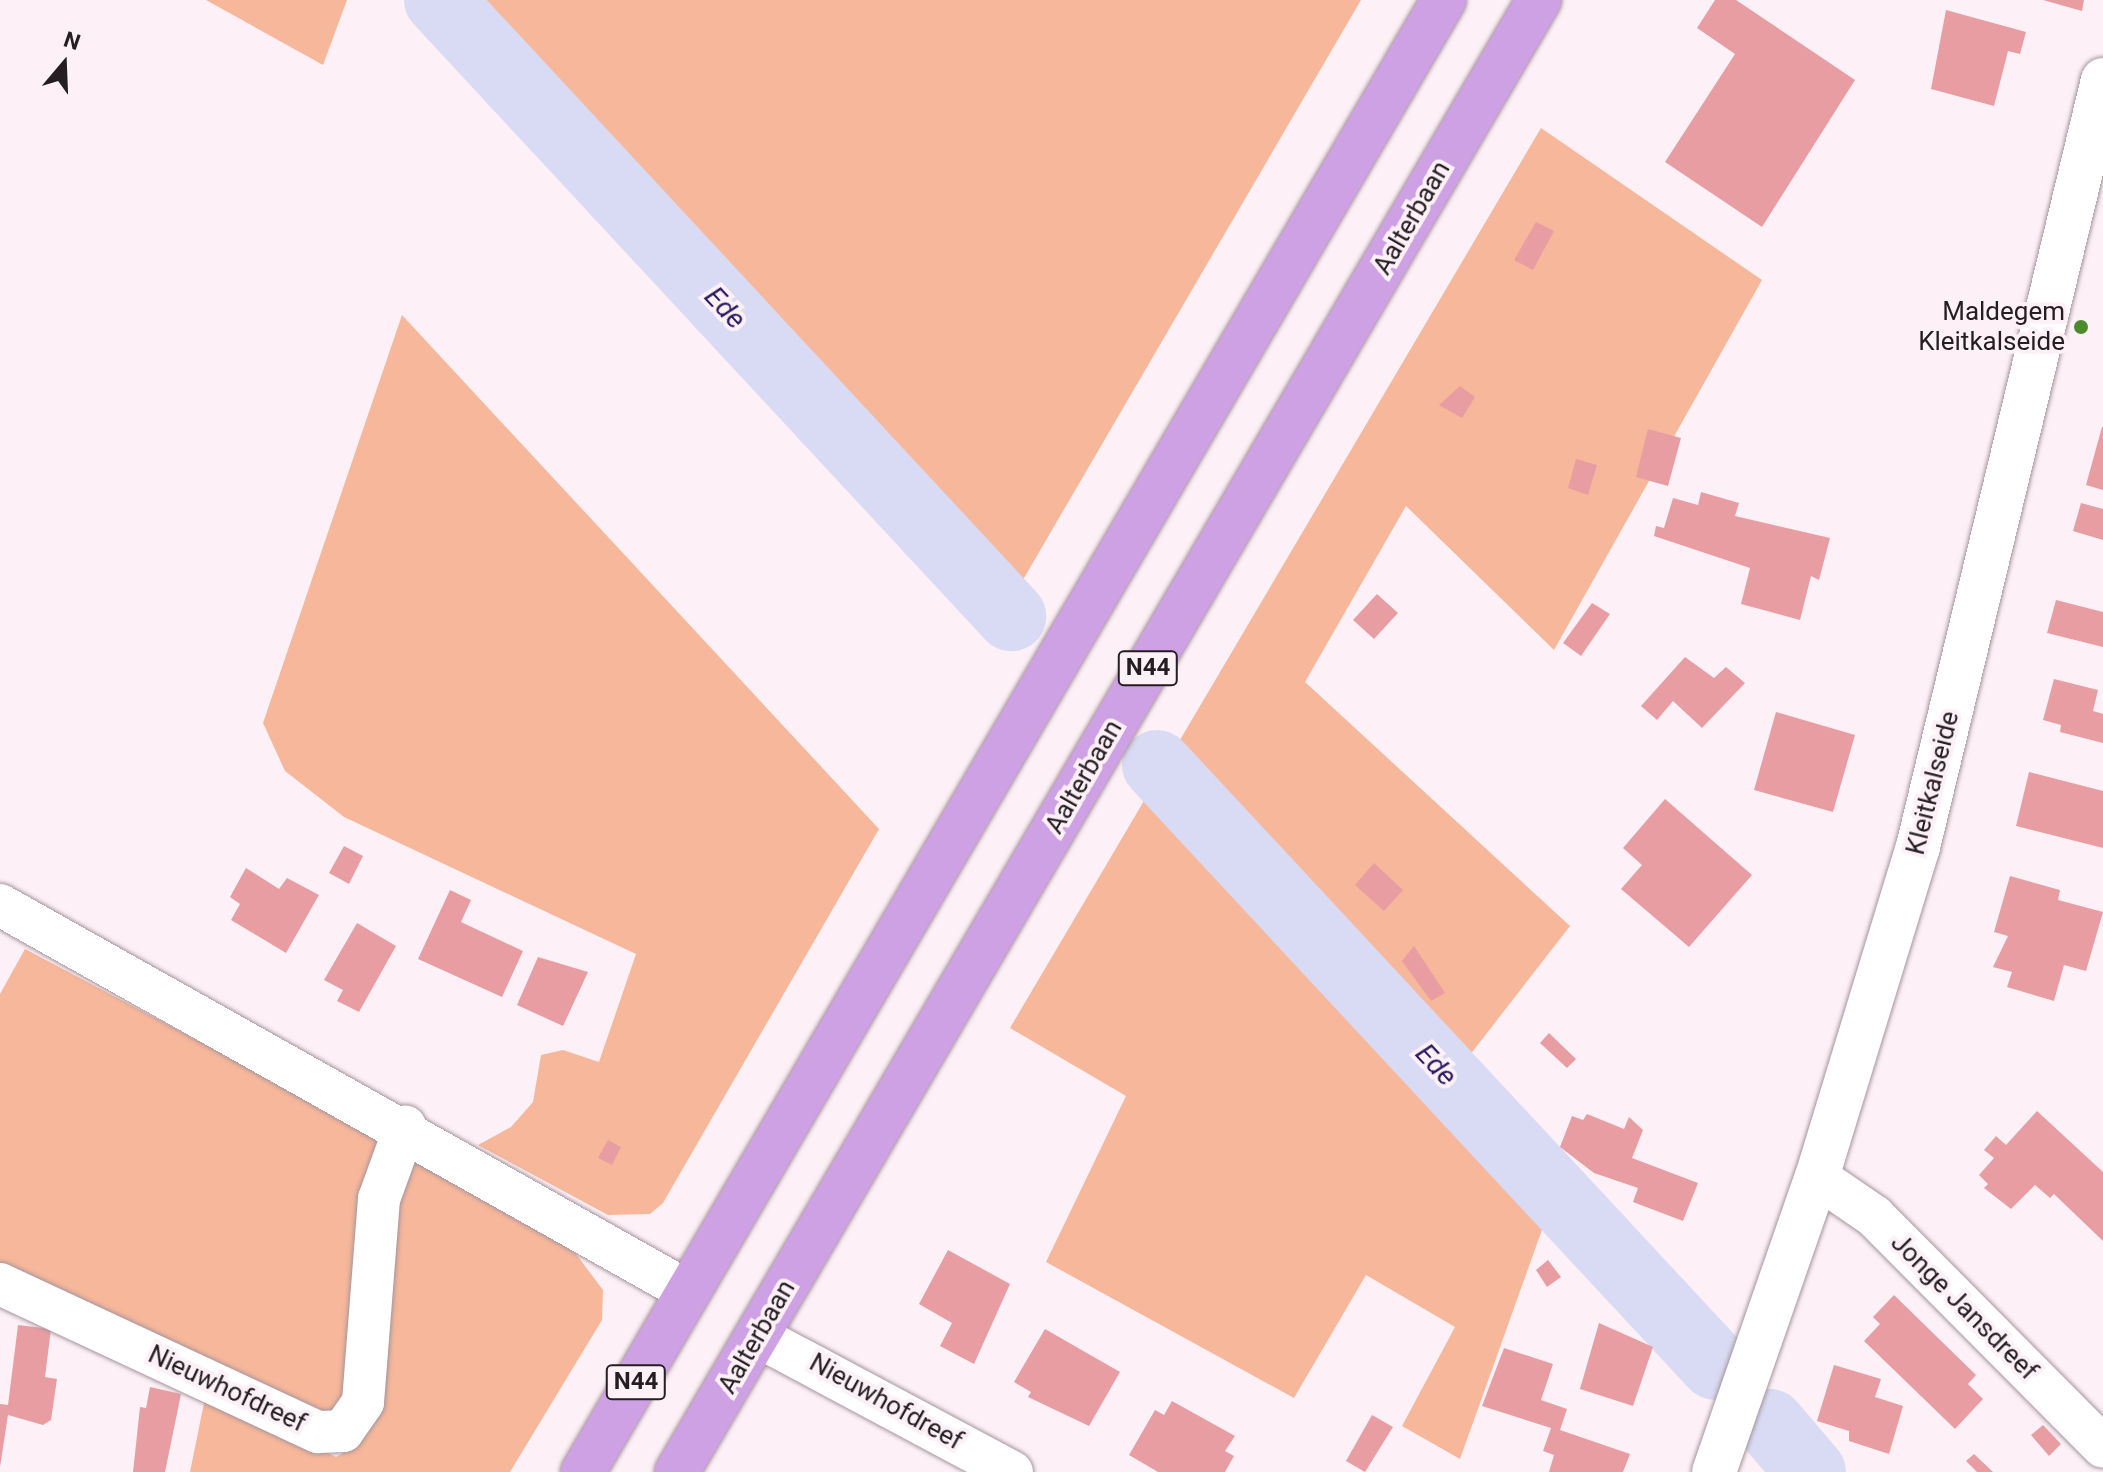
<!DOCTYPE html>
<html>
<head>
<meta charset="utf-8">
<style>
	body { margin:0 }
	#map { position:relative; width:2103px; height:1472px; overflow:hidden; background:#fdf1f7; font-family:Roboto,sans-serif }
	div>[style] { position:absolute }
	.green>* { inset:0; background:#f7b79a }
	.river>* { height:70px; margin:-35px; padding:0 35px; transform-origin:35px; border-radius:35px; background:#d9daf4 }
	.building>* { inset:0; background:#e89da2 }
	.roads { filter:drop-shadow(0 0 2px #a6949d) drop-shadow(0 0 2px #a6949d) }
	.street>* { height:42px; margin:-21px; padding:0 21px; transform-origin:21px; border-radius:21px; background:#fff }
	.secondary>* { height:44px; margin:-22px; padding:0 22px; transform-origin:22px; border-radius:22px; background:#fff }
	.highway>* { height:44px; margin:-22px; padding:0 22px; transform-origin:22px; border-radius:22px; background:#cea0e4 }
	.dots>* { width:22px; height:22px; translate:-50% -50%; box-sizing:border-box; border:4px solid #fdf1f7; border-radius:50% }
	span { translate:-50% -50%; white-space:nowrap; text-align:center; line-height:1.15; -webkit-text-stroke:8px #fdf1f7; paint-order:stroke }
	.shield-label span { padding:2px 6px; background:#fdf1f7; border:2px solid; border-radius:6px; -webkit-text-stroke-width:0 }
	.shield-label { font-size:24px; color:#241d21; font-weight:700 }
	.street-label { font-size:26px; color:#241d21 }
	.poi-label { font-size:26px; color:#241d21 }
	.right { translate:-100% -50%; text-align:right }
	.water-label { font-size:28px; color:#271a62; font-style:italic }
	.north { position:absolute; left:24px; top:24px; width:80px; height:80px; -webkit-text-stroke:6px #fdf1f7; paint-order:stroke; rotate:19deg; font-size:22px; font-weight:700; line-height:32px; text-align:center; color:#241d21 }
	.north::after { content:''; display:block; margin:auto; width:28px; height:36px; background:#241d21; clip-path:polygon(50% 0,100% 100%,50% 72%,0 100%) }
</style>
</head>
<body>
<div id="map">
	<div class="green">
		<div style="clip-path:polygon(206px 0,347px 0,323px 65px)"></div>
		<div style="clip-path:polygon(421px 0,1361px 0,996px 626px)"></div>
		<div style="clip-path:polygon(1541px 128px,1762px 280px,1554px 650px,1406px 506px,1305px 682px,1570px 926px,1449px 1082px,1553px 1199px,1460px 1459px,1402px 1426px,1455px 1327px,1366px 1275px,1294px 1398px,1046px 1262px,1126px 1096px,1010px 1028px)"></div>
		<div style="clip-path:polygon(402px 315px,879px 829px,663px 1203px,650px 1214px,608px 1215px,478px 1145px,511px 1127px,533px 1102px,541px 1055px,563px 1050px,599px 1062px,636px 954px,344px 817px,285px 771px,263px 723px)"></div>
		<div style="clip-path:polygon(25px 949px,378px 1136px,350px 1405px,340px 1420px,0 1272px,0 994px)"></div>
		<div style="clip-path:polygon(407px 1162px,420px 1162px,518px 1215px,576px 1254px,603px 1290px,602px 1320px,510px 1472px,190px 1472px,206px 1393px,336px 1457px,354px 1447px,386px 1201px)"></div>
		<div style="clip-path:polygon(1788px 1420px,1830px 1463px,1836px 1472px,1794px 1472px,1780px 1454px)"></div>
	</div>
	<div class="river">
		<div style="left:439px;top:0;width:841px;rotate:47.12deg"></div>
		<div style="left:1157px;top:765px;width:819px;rotate:47.08deg"></div>
		<div style="left:1770px;top:1424px;width:63px;rotate:49.5deg"></div>
	</div>
	<div class="building">
		<div style="clip-path:polygon(1715px 0,1736px 0,1855px 80px,1762px 227px,1665px 162px,1735px 54px,1697px 28px)"></div>
		<div style="clip-path:polygon(2043px 0,2084px 0,2082px 11px)"></div>
		<div style="clip-path:polygon(1946px 10px,2026px 32px,2020px 54px,2008px 51px,1994px 106px,1931px 89px)"></div>
		<div style="clip-path:polygon(1536px 222px,1554px 231px,1533px 270px,1514px 260px)"></div>
		<div style="clip-path:polygon(1460px 386px,1475px 397px,1462px 418px,1439px 405px)"></div>
		<div style="clip-path:polygon(2102px 427px,2103px 427px,2103px 490px,2086px 485px)"></div>
		<div style="clip-path:polygon(1648px 429px,1681px 438px,1668px 486px,1636px 477px)"></div>
		<div style="clip-path:polygon(1576px 459px,1597px 465px,1588px 495px,1568px 488px)"></div>
		<div style="clip-path:polygon(1701px 492px,1739px 503px,1735px 516px,1830px 538px,1819px 580px,1811px 576px,1800px 620px,1741px 604px,1750px 568px,1654px 536px,1656px 526px,1664px 528px,1673px 498px,1698px 505px)"></div>
		<div style="clip-path:polygon(2081px 503px,2103px 509px,2103px 540px,2073px 531px)"></div>
		<div style="clip-path:polygon(1377px 594px,1398px 613px,1374px 639px,1353px 620px)"></div>
		<div style="clip-path:polygon(2056px 600px,2103px 612px,2103px 647px,2047px 633px)"></div>
		<div style="clip-path:polygon(1592px 603px,1610px 614px,1581px 656px,1563px 643px)"></div>
		<div style="clip-path:polygon(1685px 657px,1714px 678px,1726px 667px,1745px 683px,1702px 728px,1673px 701px,1657px 720px,1641px 706px)"></div>
		<div style="clip-path:polygon(2054px 679px,2098px 690px,2093px 711px,2103px 714px,2103px 743px,2060px 732px,2061px 725px,2043px 720px)"></div>
		<div style="clip-path:polygon(1776px 712px,1855px 735px,1833px 812px,1754px 790px)"></div>
		<div style="clip-path:polygon(2029px 772px,2103px 791px,2103px 848px,2016px 826px)"></div>
		<div style="clip-path:polygon(1665px 799px,1752px 875px,1689px 947px,1621px 889px,1642px 865px,1623px 848px)"></div>
		<div style="clip-path:polygon(344px 846px,363px 856px,349px 884px,329px 873px)"></div>
		<div style="clip-path:polygon(1374px 863px,1403px 890px,1384px 911px,1355px 885px)"></div>
		<div style="clip-path:polygon(246px 868px,279px 889px,287px 878px,319px 895px,286px 953px,231px 920px,240px 904px,230px 897px)"></div>
		<div style="clip-path:polygon(2010px 876px,2060px 890px,2058px 900px,2103px 912px,2086px 971px,2064px 965px,2054px 1001px,2007px 987px,2012px 972px,1993px 967px,2008px 936px,1994px 932px)"></div>
		<div style="clip-path:polygon(450px 890px,471px 900px,461px 922px,523px 951px,502px 997px,418px 959px)"></div>
		<div style="clip-path:polygon(357px 923px,396px 946px,359px 1012px,337px 1001px,343px 990px,324px 980px)"></div>
		<div style="clip-path:polygon(1414px 946px,1445px 993px,1431px 1001px,1402px 961px)"></div>
		<div style="clip-path:polygon(538px 957px,588px 972px,563px 1026px,517px 1005px)"></div>
		<div style="clip-path:polygon(1549px 1033px,1576px 1059px,1567px 1068px,1540px 1043px)"></div>
		<div style="clip-path:polygon(2037px 1111px,2103px 1172px,2103px 1241px,2054px 1194px,2050px 1198px,2035px 1185px,2011px 1209px,1984px 1188px,1988px 1184px,1979px 1175px,1994px 1158px,1984px 1150px,1996px 1136px,2006px 1145px)"></div>
		<div style="clip-path:polygon(1587px 1114px,1624px 1129px,1629px 1117px,1643px 1130px,1632px 1158px,1698px 1183px,1683px 1221px,1633px 1202px,1638px 1188px,1594px 1173px,1560px 1147px,1572px 1116px,1583px 1120px)"></div>
		<div style="clip-path:polygon(608px 1140px,621px 1147px,612px 1165px,598px 1158px)"></div>
		<div style="clip-path:polygon(948px 1250px,1010px 1284px,974px 1364px,940px 1346px,952px 1323px,919px 1304px)"></div>
		<div style="clip-path:polygon(1548px 1260px,1561px 1277px,1547px 1287px,1536px 1270px)"></div>
		<div style="clip-path:polygon(1894px 1295px,1976px 1375px,1968px 1384px,1983px 1399px,1955px 1429px,1864px 1341px,1880px 1324px,1873px 1317px)"></div>
		<div style="clip-path:polygon(1599px 1323px,1653px 1347px,1633px 1406px,1580px 1389px)"></div>
		<div style="clip-path:polygon(18px 1325px,51px 1329px,45px 1377px,57px 1379px,51px 1420px,43px 1425px,8px 1415px,0 1467px,0 1404px,8px 1405px)"></div>
		<div style="clip-path:polygon(1045px 1329px,1120px 1372px,1089px 1426px,1028px 1397px,1031px 1392px,1014px 1382px)"></div>
		<div style="clip-path:polygon(1504px 1348px,1553px 1364px,1541px 1400px,1567px 1409px,1560px 1430px,1630px 1454px,1623px 1472px,1549px 1472px,1554px 1455px,1543px 1451px,1551px 1428px,1482px 1406px)"></div>
		<div style="clip-path:polygon(1834px 1365px,1881px 1379px,1875px 1397px,1903px 1406px,1889px 1454px,1849px 1441px,1849px 1431px,1817px 1421px)"></div>
		<div style="clip-path:polygon(150px 1387px,181px 1394px,165px 1472px,133px 1472px,140px 1407px,146px 1408px)"></div>
		<div style="clip-path:polygon(1172px 1401px,1235px 1436px,1225px 1451px,1234px 1456px,1225px 1472px,1158px 1472px,1129px 1455px,1155px 1410px,1164px 1415px)"></div>
		<div style="clip-path:polygon(1372px 1415px,1393px 1427px,1365px 1472px,1346px 1461px)"></div>
		<div style="clip-path:polygon(2043px 1425px,2061px 1444px,2049px 1456px,2031px 1435px)"></div>
		<div style="clip-path:polygon(1974px 1454px,1993px 1472px,1977px 1472px,1966px 1461px)"></div>
	</div>
	<div class="roads">
		<div class="street">
			<div style="left:0;top:905px;width:790px;rotate:29.32deg"></div>
			<div style="left:1817px;top:1177px;width:69px;rotate:34.4deg"></div>
			<div style="left:1874px;top:1216px;width:325px;rotate:45.2deg"></div>
			<div style="left:0;top:1284px;width:351px;rotate:25deg"></div>
			<div style="left:318px;top:1432px;width:25px;rotate:-2deg"></div>
			<div style="left:343px;top:1431px;width:35px;rotate:-55deg"></div>
			<div style="left:363px;top:1402px;width:204px;rotate:-85.5deg"></div>
			<div style="left:379px;top:1199px;width:77px;rotate:-70.1deg"></div>
			<div style="left:757px;top:1336px;width:289px;rotate:28.1deg"></div>
		</div>
		<div class="secondary">
			<div style="left:1714px;top:1472px;width:312px;rotate:-70.8deg"></div>
			<div style="left:1817px;top:1177px;width:345px;rotate:-73deg"></div>
			<div style="left:1918px;top:847px;width:789px;rotate:-76.44deg"></div>
		</div>
		<div class="highway">
			<div style="left:583px;top:1472px;width:1705px;rotate:-59.68deg"></div>
			<div style="left:677px;top:1472px;width:1706px;rotate:-59.65deg"></div>
		</div>
	</div>
	<div class="dots">
		<div style="left:2081px;top:327px;background:#4c8b2c"></div>
	</div>
	<div class="shield-label">
		<span style="left:1148px;top:668px">N44</span>
		<span style="left:636px;top:1382px">N44</span>
	</div>
	<div class="street-label">
		<span style="left:1412px;top:218px;rotate:-60deg">Aalterbaan</span>
		<span style="left:1084px;top:777px;rotate:-60deg">Aalterbaan</span>
		<span style="left:1933px;top:783px;rotate:-76deg">Kleitkalseide</span>
		<span style="left:1964px;top:1307px;rotate:45deg">Jonge Jansdreef</span>
		<span style="left:757px;top:1337px;rotate:-60deg">Aalterbaan</span>
		<span style="left:227px;top:1389px;rotate:25deg">Nieuwhofdreef</span>
		<span style="left:886px;top:1402px;rotate:29deg">Nieuwhofdreef</span>
	</div>
	<div class="poi-label">
		<span class="right" style="left:2065px;top:327px">Maldegem<br>Kleitkalseide</span>
	</div>
	<div class="water-label">
		<span style="left:725px;top:308px;rotate:47deg">Ede</span>
		<span style="left:1436px;top:1065px;rotate:47deg">Ede</span>
	</div>
	<div class="north">N</div>
</div>
</body>
</html>
